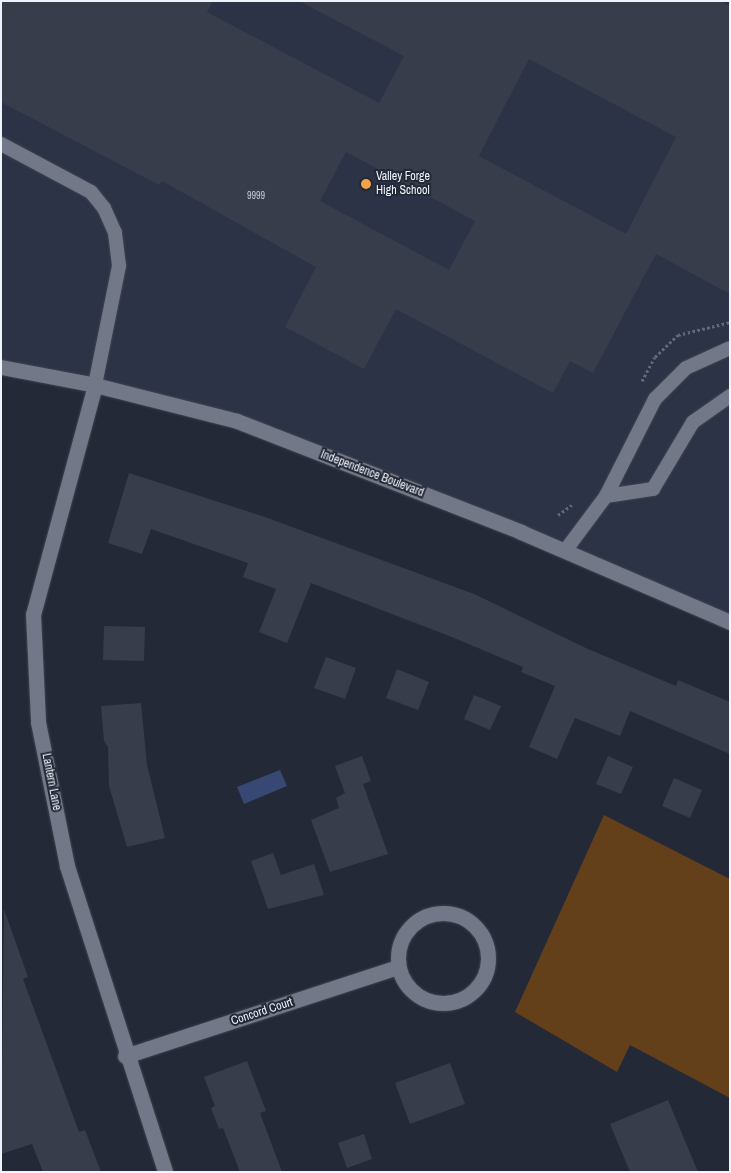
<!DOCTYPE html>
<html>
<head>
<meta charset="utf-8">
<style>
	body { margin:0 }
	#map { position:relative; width:731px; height:1173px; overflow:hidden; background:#242937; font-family:"Archivo Narrow",sans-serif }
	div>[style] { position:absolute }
	.built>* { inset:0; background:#2c3346 }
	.green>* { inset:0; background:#633f1a }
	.water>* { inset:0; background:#384874 }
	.building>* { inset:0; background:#373d4b }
	.path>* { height:3px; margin-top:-1.5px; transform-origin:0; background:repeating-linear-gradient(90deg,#646875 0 2.5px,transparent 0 5px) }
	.roads { filter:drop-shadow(0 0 1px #3f444f) drop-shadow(0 0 1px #3f444f) }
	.service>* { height:14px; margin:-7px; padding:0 7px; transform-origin:7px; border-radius:7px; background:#727888 }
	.minor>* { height:15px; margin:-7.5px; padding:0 7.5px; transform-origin:7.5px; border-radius:7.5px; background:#727888 }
	.minor>.ring { margin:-7.5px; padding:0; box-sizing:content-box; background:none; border:15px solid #727888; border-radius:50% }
	.tertiary>* { height:15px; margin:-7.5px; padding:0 7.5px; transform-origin:7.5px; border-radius:7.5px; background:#727888 }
	.dots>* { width:14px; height:14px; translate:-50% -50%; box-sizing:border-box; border:2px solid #242937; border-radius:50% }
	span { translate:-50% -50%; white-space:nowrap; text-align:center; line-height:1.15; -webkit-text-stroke:4px #242937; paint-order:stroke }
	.number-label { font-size:10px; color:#c1c6d0 }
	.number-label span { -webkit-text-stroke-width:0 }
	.poi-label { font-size:12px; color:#eff3fc }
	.left { translate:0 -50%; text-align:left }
	.street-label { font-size:12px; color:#eff3fc }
	.frame { position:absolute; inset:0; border:2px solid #eff3fc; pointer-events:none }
</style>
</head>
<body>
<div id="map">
	<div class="built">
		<div style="clip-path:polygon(1px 1px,730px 1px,730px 622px,237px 421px,1px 367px)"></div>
	</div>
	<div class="green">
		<div style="clip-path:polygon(604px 815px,730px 879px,730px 1098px,630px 1045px,617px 1072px,515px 1012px)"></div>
	</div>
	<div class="water">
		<div style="clip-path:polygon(280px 770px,287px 786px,244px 804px,237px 787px)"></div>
	</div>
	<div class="building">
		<div style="clip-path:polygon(evenodd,1px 1px,213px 1px,207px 12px,379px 103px,404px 56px,299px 1px,721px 1px,730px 6px,730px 294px,656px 254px,593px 373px,570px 361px,553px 393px,396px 309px,364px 369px,285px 327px,316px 267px,162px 181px,159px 185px,1px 102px,1px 1px,529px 59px,676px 137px,626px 234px,479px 156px,529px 59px,1px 1px,346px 152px,475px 221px,449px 270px,320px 201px,346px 152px)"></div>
		<div style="clip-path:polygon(129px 473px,265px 517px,474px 594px,588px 649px,676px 686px,678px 680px,730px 702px,730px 754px,630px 711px,620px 736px,575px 718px,557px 759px,529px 747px,555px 686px,521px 672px,523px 667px,452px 637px,311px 583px,287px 643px,259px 632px,276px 589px,243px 577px,248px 563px,151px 529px,142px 554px,108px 543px)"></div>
		<div style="clip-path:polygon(104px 626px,145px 627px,144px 661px,103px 660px)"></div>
		<div style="clip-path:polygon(326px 657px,356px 668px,345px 699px,314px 688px)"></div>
		<div style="clip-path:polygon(397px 669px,429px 682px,418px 710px,386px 698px)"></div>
		<div style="clip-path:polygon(474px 695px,501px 706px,490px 730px,464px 719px)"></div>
		<div style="clip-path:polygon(141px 703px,147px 765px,165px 838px,127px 847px,109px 786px,108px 747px,104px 741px,101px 706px)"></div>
		<div style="clip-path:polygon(362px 756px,371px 781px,363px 784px,388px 854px,330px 872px,311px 820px,339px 808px,336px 798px,345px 793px,335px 766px)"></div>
		<div style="clip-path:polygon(608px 756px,633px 767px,621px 794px,596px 784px)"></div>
		<div style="clip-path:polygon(674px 778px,702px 790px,690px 818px,662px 806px)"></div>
		<div style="clip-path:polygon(273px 853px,281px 875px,314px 864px,324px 895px,268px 909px,251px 861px)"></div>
		<div style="clip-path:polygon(4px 909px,28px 977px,23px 979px,53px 1061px,79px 1132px,85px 1130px,101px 1172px,43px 1172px,32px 1144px,1px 1154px)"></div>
		<div style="clip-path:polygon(247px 1061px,266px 1111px,260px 1113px,282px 1172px,240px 1172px,223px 1128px,219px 1129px,211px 1108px,215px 1106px,204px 1077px)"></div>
		<div style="clip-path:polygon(450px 1063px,465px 1104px,410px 1124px,395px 1083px)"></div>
		<div style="clip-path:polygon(668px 1100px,698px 1172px,630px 1172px,610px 1124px)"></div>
		<div style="clip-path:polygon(364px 1134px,372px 1159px,347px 1168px,338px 1143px)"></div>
	</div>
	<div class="path">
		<div style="left:642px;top:381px;width:27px;rotate:-62deg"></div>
		<div style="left:655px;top:357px;width:32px;rotate:-44deg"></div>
		<div style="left:678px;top:335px;width:54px;rotate:-14deg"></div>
		<div style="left:558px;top:515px;width:17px;rotate:-36deg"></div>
	</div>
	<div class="roads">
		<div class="service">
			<div style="left:1px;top:144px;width:102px;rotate:28.1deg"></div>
			<div style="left:91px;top:192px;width:21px;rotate:51deg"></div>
			<div style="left:104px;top:208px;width:27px;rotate:66deg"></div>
			<div style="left:115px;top:233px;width:33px;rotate:83deg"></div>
			<div style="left:119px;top:266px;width:121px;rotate:101.4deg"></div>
			<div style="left:606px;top:496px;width:109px;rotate:-63.2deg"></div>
			<div style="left:655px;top:399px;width:44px;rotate:-45deg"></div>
			<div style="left:686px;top:368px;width:48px;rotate:-24.4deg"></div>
			<div style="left:565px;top:551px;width:69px;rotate:-53.3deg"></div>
			<div style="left:606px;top:496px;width:48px;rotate:-8.5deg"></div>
			<div style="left:653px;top:489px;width:78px;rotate:-59.2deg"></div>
			<div style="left:693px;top:422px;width:45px;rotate:-35.1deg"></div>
		</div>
		<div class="minor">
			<div style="left:95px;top:385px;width:237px;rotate:105.1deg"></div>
			<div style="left:33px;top:614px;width:108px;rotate:87.3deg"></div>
			<div style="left:38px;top:722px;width:147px;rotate:78.6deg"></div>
			<div style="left:67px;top:866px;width:321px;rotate:72.2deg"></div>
			<div class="ring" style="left:398px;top:913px;width:75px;height:75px"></div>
			<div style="left:125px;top:1056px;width:287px;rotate:-18.1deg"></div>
		</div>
		<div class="tertiary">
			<div style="left:1px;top:367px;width:96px;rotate:10.8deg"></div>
			<div style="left:95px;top:385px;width:146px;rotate:14.2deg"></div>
			<div style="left:237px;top:421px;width:305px;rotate:21.3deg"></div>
			<div style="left:521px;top:532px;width:228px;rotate:23.3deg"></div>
		</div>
	</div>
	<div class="dots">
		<div style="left:366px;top:184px;background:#f7a149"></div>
	</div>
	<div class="number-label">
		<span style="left:256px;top:196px">9999</span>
	</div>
	<div class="poi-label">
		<span class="left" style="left:376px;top:184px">Valley Forge<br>High School</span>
	</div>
	<div class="street-label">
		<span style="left:372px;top:474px;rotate:21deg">Independence Boulevard</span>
		<span style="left:51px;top:782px;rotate:79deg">Lantern Lane</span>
		<span style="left:262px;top:1012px;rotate:-18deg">Concord Court</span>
	</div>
	<div class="frame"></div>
</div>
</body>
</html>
